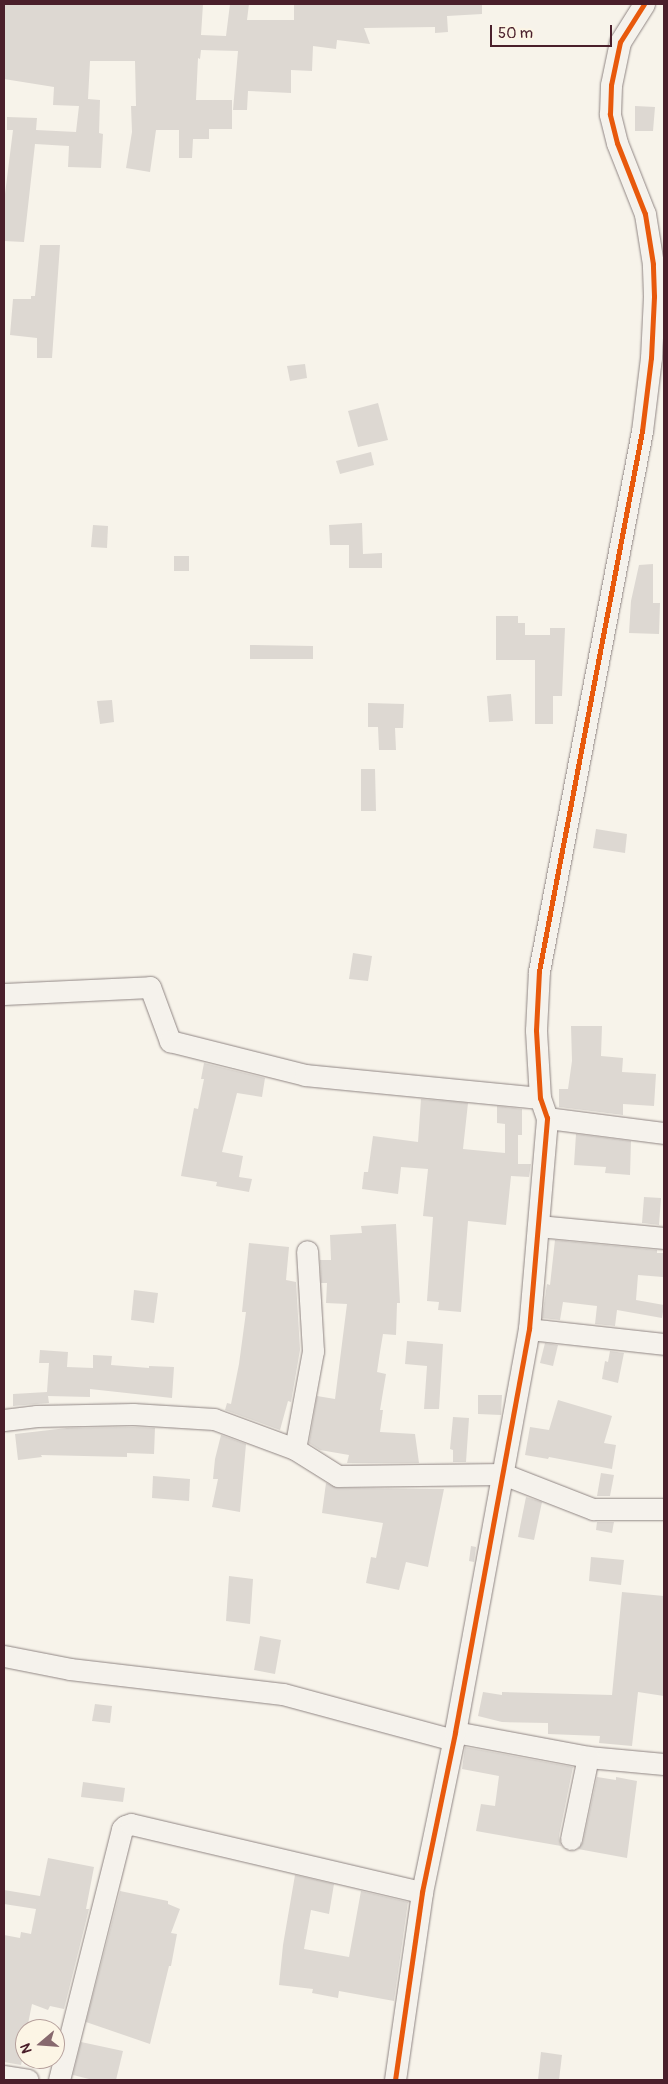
<!DOCTYPE html>
<html>
<head>
<meta charset="utf-8">
<style>
	body { margin:0 }
	#map { position:relative; width:668px; height:2084px; overflow:hidden; background:#f7f3ea; font-family:Pangolin,sans-serif }
	div>[style] { position:absolute }
	.building>* { inset:0; background:#ddd8d2 }
	.roads { filter:drop-shadow(0 0 1px #908684) drop-shadow(0 0 1px #908684) }
	.minor>* { height:21px; margin:-10.5px; padding:0 10.5px; transform-origin:10.5px; border-radius:10.5px; background:#f5f2ec }
	.cycleway>* { height:5px; margin:-2.5px; padding:0 2.5px; transform-origin:2.5px; border-radius:2.5px; background:#e8590c }
	span { translate:-50% -50%; white-space:nowrap; text-align:center; line-height:1.15; -webkit-text-stroke:4.5px #fcf5e5; paint-order:stroke }
	.frame { position:absolute; inset:0; border:5px solid #4a1f2b; pointer-events:none }
	.north { position:absolute; left:15px; top:2019px; width:50px; height:50px; box-sizing:border-box; background:#fcf5e5; border:1px solid #b59f9b; border-radius:50%; rotate:252deg; font-size:14px; font-weight:700; line-height:20px; text-align:center; color:#4a1f2b }
	.north::after { content:''; display:block; margin:auto; width:18px; height:22px; background:#87696e; clip-path:polygon(50% 0,100% 100%,50% 72%,0 100%) }
	.scale { position:absolute; left:490px; top:25px; width:122px; height:22px; box-sizing:border-box; border:2px solid #4a1f2b; border-top:0; padding-left:6px; font-size:15px; line-height:18px; white-space:nowrap; color:#4a1f2b; -webkit-text-stroke:4px #fcf5e5; paint-order:stroke }
</style>
</head>
<body>
<div id="map">
	<div class="building">
		<div style="clip-path:polygon(4px 4px,203px 4px,201px 35px,226px 36px,230px 4px,249px 4px,247px 20px,294px 20px,294px 4px,482px 4px,482px 14px,447px 16px,448px 32px,435px 33px,435px 27px,364px 28px,370px 44px,337px 40px,336px 49px,313px 46px,312px 71px,291px 70px,291px 93px,248px 91px,247px 110px,233px 110px,238px 51px,201px 50px,200px 59px,198px 58px,196px 100px,232px 100px,232px 129px,209px 129px,209px 139px,193px 139px,192px 158px,179px 158px,179px 130px,156px 130px,150px 172px,126px 168px,132px 132px,131px 106px,136px 106px,135px 61px,90px 61px,88px 99px,100px 100px,99px 133px,103px 134px,101px 168px,68px 167px,69px 146px,35px 144px,24px 242px,4px 241px,4px 202px,13px 130px,7px 130px,7px 117px,37px 118px,36px 130px,76px 132px,79px 106px,53px 105px,54px 87px,4px 79px)"></div>
		<div style="clip-path:polygon(635px 106px,655px 107px,653px 131px,635px 131px)"></div>
		<div style="clip-path:polygon(40px 245px,60px 245px,52px 358px,37px 358px,37px 338px,10px 335px,13px 299px,31px 299px,31px 296px,35px 296px)"></div>
		<div style="clip-path:polygon(305px 364px,307px 378px,290px 381px,287px 366px)"></div>
		<div style="clip-path:polygon(378px 403px,388px 440px,358px 447px,348px 411px)"></div>
		<div style="clip-path:polygon(371px 452px,374px 465px,340px 474px,336px 461px)"></div>
		<div style="clip-path:polygon(362px 523px,363px 554px,382px 553px,382px 568px,349px 568px,349px 545px,330px 545px,329px 525px)"></div>
		<div style="clip-path:polygon(93px 525px,108px 526px,107px 548px,91px 547px)"></div>
		<div style="clip-path:polygon(174px 556px,189px 556px,189px 571px,174px 571px)"></div>
		<div style="clip-path:polygon(653px 564px,653px 603px,660px 603px,659px 634px,629px 633px,631px 601px,639px 565px)"></div>
		<div style="clip-path:polygon(496px 616px,518px 616px,518px 623px,525px 623px,525px 635px,550px 635px,550px 628px,565px 628px,562px 696px,553px 696px,553px 724px,535px 724px,535px 660px,496px 660px)"></div>
		<div style="clip-path:polygon(250px 645px,313px 646px,313px 659px,250px 659px)"></div>
		<div style="clip-path:polygon(511px 694px,513px 721px,489px 722px,487px 696px)"></div>
		<div style="clip-path:polygon(112px 700px,114px 722px,100px 724px,97px 701px)"></div>
		<div style="clip-path:polygon(368px 703px,404px 704px,403px 728px,395px 728px,396px 750px,379px 750px,378px 727px,368px 727px)"></div>
		<div style="clip-path:polygon(361px 769px,375px 769px,376px 811px,361px 811px)"></div>
		<div style="clip-path:polygon(596px 829px,627px 834px,625px 853px,593px 848px)"></div>
		<div style="clip-path:polygon(353px 953px,372px 956px,368px 981px,349px 979px)"></div>
		<div style="clip-path:polygon(571px 1026px,602px 1026px,601px 1056px,623px 1058px,622px 1072px,656px 1074px,654px 1106px,623px 1104px,623px 1115px,559px 1107px,559px 1089px,568px 1089px,572px 1061px)"></div>
		<div style="clip-path:polygon(204px 1063px,265px 1078px,262px 1097px,237px 1093px,222px 1152px,243px 1156px,239px 1177px,252px 1179px,249px 1192px,216px 1186px,217px 1182px,181px 1176px,194px 1108px,198px 1109px,204px 1079px,201px 1079px)"></div>
		<div style="clip-path:polygon(421px 1099px,468px 1103px,463px 1149px,505px 1153px,505px 1124px,497px 1123px,497px 1106px,522px 1109px,522px 1135px,518px 1135px,518px 1164px,531px 1164px,529px 1177px,511px 1176px,506px 1225px,468px 1221px,461px 1312px,438px 1310px,439px 1302px,427px 1301px,433px 1217px,423px 1216px,428px 1169px,401px 1167px,398px 1194px,362px 1189px,364px 1172px,368px 1172px,373px 1136px,418px 1142px)"></div>
		<div style="clip-path:polygon(576px 1134px,631px 1141px,630px 1175px,605px 1173px,606px 1167px,574px 1165px)"></div>
		<div style="clip-path:polygon(644px 1197px,661px 1198px,659px 1225px,642px 1223px)"></div>
		<div style="clip-path:polygon(396px 1224px,400px 1303px,397px 1303px,396px 1335px,383px 1334px,380px 1352px,377px 1372px,386px 1374px,380px 1410px,383px 1410px,380px 1432px,415px 1434px,419px 1463px,347px 1463px,349px 1455px,320px 1450px,309px 1443px,317px 1396px,335px 1399px,347px 1304px,326px 1303px,327px 1283px,321px 1283px,320px 1260px,331px 1260px,330px 1235px,362px 1233px,361px 1226px)"></div>
		<div style="clip-path:polygon(555px 1240px,657px 1250px,657px 1253px,664px 1253px,663px 1277px,638px 1275px,636px 1300px,664px 1305px,662px 1318px,617px 1310px,615px 1326px,595px 1324px,597px 1306px,563px 1302px,560px 1320px,542px 1318px,547px 1284px,550px 1285px)"></div>
		<div style="clip-path:polygon(249px 1243px,289px 1247px,286px 1280px,296px 1282px,300px 1350px,291px 1402px,288px 1401px,280px 1430px,225px 1410px,227px 1403px,231px 1404px,239px 1364px,246px 1312px,242px 1312px)"></div>
		<div style="clip-path:polygon(134px 1290px,158px 1293px,154px 1323px,131px 1320px)"></div>
		<div style="clip-path:polygon(407px 1341px,443px 1344px,439px 1409px,424px 1409px,427px 1366px,405px 1364px)"></div>
		<div style="clip-path:polygon(545px 1343px,558px 1345px,553px 1366px,540px 1363px)"></div>
		<div style="clip-path:polygon(40px 1350px,68px 1352px,67px 1367px,93px 1368px,93px 1355px,112px 1356px,111px 1365px,149px 1368px,149px 1366px,174px 1367px,172px 1398px,90px 1389px,90px 1397px,48px 1396px,49px 1403px,13px 1406px,13px 1394px,47px 1392px,49px 1363px,39px 1363px)"></div>
		<div style="clip-path:polygon(610px 1351px,624px 1353px,618px 1383px,602px 1379px,605px 1361px,608px 1362px)"></div>
		<div style="clip-path:polygon(478px 1395px,502px 1395px,501px 1415px,478px 1414px)"></div>
		<div style="clip-path:polygon(558px 1400px,612px 1416px,604px 1443px,616px 1445px,612px 1469px,549px 1457px,548px 1459px,525px 1455px,530px 1427px,549px 1430px)"></div>
		<div style="clip-path:polygon(453px 1417px,469px 1418px,466px 1462px,453px 1462px,453px 1450px,450px 1449px)"></div>
		<div style="clip-path:polygon(133px 1427px,155px 1428px,154px 1454px,127px 1453px,127px 1457px,41px 1455px,42px 1457px,18px 1460px,15px 1434px,67px 1428px)"></div>
		<div style="clip-path:polygon(221px 1435px,246px 1444px,240px 1512px,212px 1507px,218px 1479px,213px 1479px,215px 1459px)"></div>
		<div style="clip-path:polygon(601px 1473px,614px 1475px,610px 1496px,597px 1496px)"></div>
		<div style="clip-path:polygon(153px 1476px,190px 1479px,189px 1501px,152px 1498px)"></div>
		<div style="clip-path:polygon(326px 1483px,338px 1488px,444px 1489px,428px 1567px,406px 1562px,399px 1590px,366px 1583px,371px 1557px,376px 1558px,383px 1523px,322px 1513px)"></div>
		<div style="clip-path:polygon(526px 1497px,542px 1502px,534px 1540px,518px 1537px)"></div>
		<div style="clip-path:polygon(597px 1522px,614px 1522px,612px 1533px,596px 1530px)"></div>
		<div style="clip-path:polygon(471px 1546px,476px 1547px,474px 1562px,469px 1561px)"></div>
		<div style="clip-path:polygon(591px 1557px,624px 1560px,621px 1585px,589px 1581px)"></div>
		<div style="clip-path:polygon(229px 1576px,253px 1579px,250px 1624px,226px 1621px)"></div>
		<div style="clip-path:polygon(622px 1592px,664px 1596px,664px 1696px,638px 1692px,632px 1746px,599px 1743px,600px 1736px,548px 1734px,548px 1723px,502px 1722px,478px 1716px,483px 1692px,502px 1695px,502px 1692px,612px 1695px)"></div>
		<div style="clip-path:polygon(260px 1636px,281px 1640px,275px 1674px,254px 1670px)"></div>
		<div style="clip-path:polygon(95px 1704px,112px 1706px,110px 1723px,92px 1721px)"></div>
		<div style="clip-path:polygon(465px 1747px,573px 1767px,559px 1836px,561px 1846px,476px 1831px,481px 1804px,495px 1806px,499px 1776px,462px 1769px)"></div>
		<div style="clip-path:polygon(597px 1777px,616px 1780px,616px 1777px,637px 1781px,627px 1858px,578px 1849px,583px 1842px)"></div>
		<div style="clip-path:polygon(83px 1782px,125px 1788px,123px 1802px,81px 1797px)"></div>
		<div style="clip-path:polygon(48px 1858px,94px 1867px,86px 1909px,89px 1909px,64px 2009px,50px 2006px,48px 2010px,32px 2004px,27px 2029px,25px 2029px,25px 2061px,22px 2061px,21px 2065px,4px 2062px,4px 1935px,20px 1938px,21px 1932px,31px 1934px,36px 1909px,4px 1904px,4px 1890px,40px 1896px)"></div>
		<div style="clip-path:polygon(295px 1875px,334px 1884px,329px 1914px,311px 1910px,304px 1949px,349px 1957px,361px 1891px,408px 1902px,394px 2001px,339px 1991px,338px 1998px,312px 1993px,313px 1989px,279px 1985px,283px 1945px)"></div>
		<div style="clip-path:polygon(120px 1891px,168px 1901px,168px 1904px,180px 1909px,171px 1933px,177px 1934px,171px 1966px,169px 1966px,150px 2044px,86px 2022px)"></div>
		<div style="clip-path:polygon(81px 2042px,123px 2051px,116px 2080px,93px 2080px,73px 2075px)"></div>
		<div style="clip-path:polygon(541px 2052px,562px 2055px,559px 2080px,538px 2080px)"></div>
	</div>
	<div class="roads">
		<div class="minor">
			<div style="left:4px;top:994px;width:146px;rotate:-2.7deg"></div>
			<div style="left:150px;top:987px;width:58px;rotate:69.7deg"></div>
			<div style="left:170px;top:1041px;width:139px;rotate:14.1deg"></div>
			<div style="left:305px;top:1075px;width:236px;rotate:5.6deg"></div>
			<div style="left:547px;top:1118px;width:118px;rotate:7.3deg"></div>
			<div style="left:538px;top:1226px;width:127px;rotate:5.4deg"></div>
			<div style="left:529px;top:1329px;width:136px;rotate:6.3deg"></div>
			<div style="left:4px;top:1420px;width:33px;rotate:-7deg"></div>
			<div style="left:37px;top:1416px;width:96px;rotate:-1.2deg"></div>
			<div style="left:133px;top:1414px;width:81px;rotate:3.5deg"></div>
			<div style="left:214px;top:1419px;width:86px;rotate:20.3deg"></div>
			<div style="left:295px;top:1449px;width:51px;rotate:32.1deg"></div>
			<div style="left:338px;top:1476px;width:165px;rotate:-0.7deg"></div>
			<div style="left:503px;top:1474px;width:97px;rotate:21.3deg"></div>
			<div style="left:593px;top:1509px;width:71px"></div>
			<div style="left:295px;top:1449px;width:100px;rotate:-79.6deg"></div>
			<div style="left:313px;top:1351px;width:100px;rotate:-93.4deg"></div>
			<div style="left:4px;top:1656px;width:67px;rotate:11.1deg"></div>
			<div style="left:70px;top:1669px;width:214px;rotate:6.7deg"></div>
			<div style="left:283px;top:1694px;width:177px;rotate:15.1deg"></div>
			<div style="left:455px;top:1732px;width:135px;rotate:10.6deg"></div>
			<div style="left:588px;top:1757px;width:76px;rotate:5.3deg"></div>
			<div style="left:571px;top:1839px;width:84px;rotate:-78.3deg"></div>
			<div style="left:4px;top:2076px;width:24px;rotate:9deg"></div>
			<div style="left:59px;top:2080px;width:259px;rotate:-75.9deg"></div>
			<div style="left:122px;top:1829px;width:4px;rotate:-45deg"></div>
			<div style="left:125px;top:1826px;width:6px;rotate:-18deg"></div>
			<div style="left:131px;top:1824px;width:299px;rotate:13.2deg"></div>
			<div style="left:395px;top:2080px;width:190px;rotate:-81.8deg"></div>
			<div style="left:422px;top:1892px;width:163px;rotate:-78.3deg"></div>
			<div style="left:455px;top:1732px;width:410px;rotate:-79.6deg"></div>
			<div style="left:529px;top:1329px;width:212px;rotate:-85.1deg"></div>
			<div style="left:547px;top:1118px;width:21px;rotate:-109deg"></div>
			<div style="left:540px;top:1098px;width:68px;rotate:-93.4deg"></div>
			<div style="left:536px;top:1030px;width:59px;rotate:-87.1deg"></div>
			<div style="left:539px;top:971px;width:550px;rotate:-79.2deg"></div>
			<div style="left:642px;top:431px;width:74px;rotate:-83deg"></div>
			<div style="left:651px;top:358px;width:62px;rotate:-87.2deg"></div>
			<div style="left:654px;top:296px;width:32px;rotate:-92deg"></div>
			<div style="left:653px;top:264px;width:51px;rotate:-99.1deg"></div>
			<div style="left:645px;top:214px;width:76px;rotate:-111.5deg"></div>
			<div style="left:617px;top:143px;width:30px;rotate:-104deg"></div>
			<div style="left:610px;top:114px;width:29px;rotate:-88deg"></div>
			<div style="left:611px;top:85px;width:44px;rotate:-78.2deg"></div>
			<div style="left:620px;top:42px;width:45px;rotate:-57.7deg"></div>
		</div>
	</div>
	<div class="cycleway">
		<div style="left:395px;top:2080px;width:190px;rotate:-81.8deg"></div>
		<div style="left:422px;top:1892px;width:163px;rotate:-78.3deg"></div>
		<div style="left:455px;top:1732px;width:410px;rotate:-79.6deg"></div>
		<div style="left:529px;top:1329px;width:212px;rotate:-85.1deg"></div>
		<div style="left:547px;top:1118px;width:21px;rotate:-109deg"></div>
		<div style="left:540px;top:1098px;width:68px;rotate:-93.4deg"></div>
		<div style="left:536px;top:1030px;width:59px;rotate:-87.1deg"></div>
		<div style="left:539px;top:971px;width:550px;rotate:-79.2deg"></div>
		<div style="left:642px;top:431px;width:74px;rotate:-83deg"></div>
		<div style="left:651px;top:358px;width:62px;rotate:-87.2deg"></div>
		<div style="left:654px;top:296px;width:32px;rotate:-92deg"></div>
		<div style="left:653px;top:264px;width:51px;rotate:-99.1deg"></div>
		<div style="left:645px;top:214px;width:76px;rotate:-111.5deg"></div>
		<div style="left:617px;top:143px;width:30px;rotate:-104deg"></div>
		<div style="left:610px;top:114px;width:29px;rotate:-88deg"></div>
		<div style="left:611px;top:85px;width:44px;rotate:-78.2deg"></div>
		<div style="left:620px;top:42px;width:45px;rotate:-57.7deg"></div>
	</div>
	<div class="frame"></div>
	<div class="north">N</div>
	<div class="scale">50 m</div>
</div>
</body>
</html>
